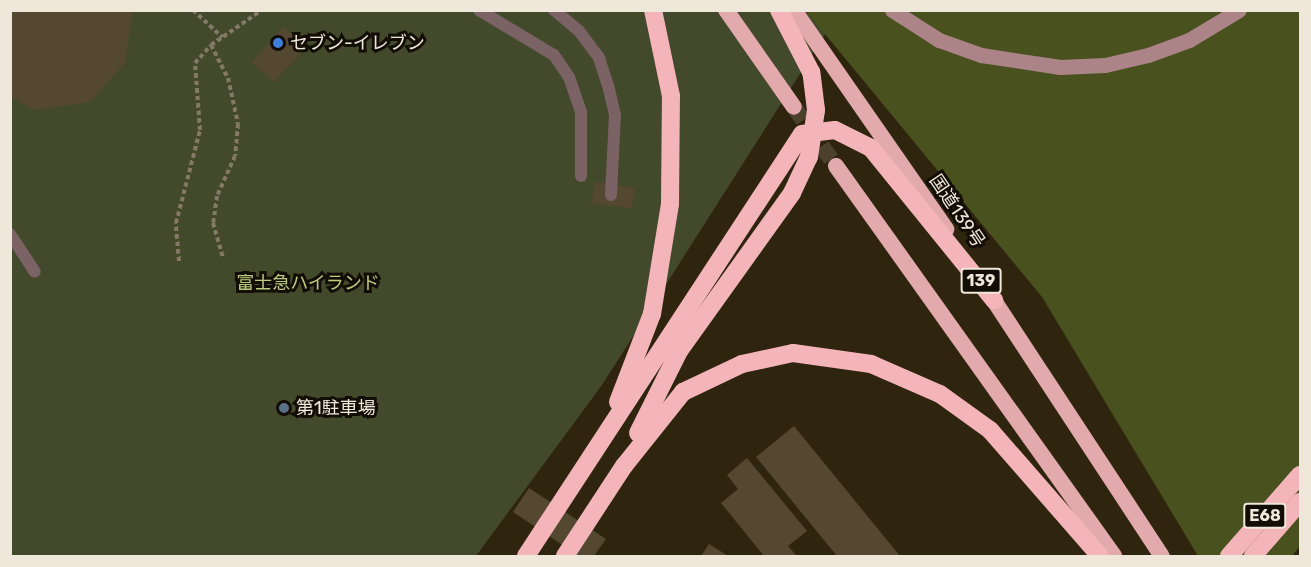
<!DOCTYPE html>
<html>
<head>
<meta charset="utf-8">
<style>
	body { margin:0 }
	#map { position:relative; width:1311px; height:567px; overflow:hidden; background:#2f240e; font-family:Rubik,"Noto Sans JP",sans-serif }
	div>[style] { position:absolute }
	.green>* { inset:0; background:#43492b }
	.forest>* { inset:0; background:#49511f }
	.building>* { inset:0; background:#544831 }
	.trunk-tunnel>* { height:16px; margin-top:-8px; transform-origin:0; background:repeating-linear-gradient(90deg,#4c412d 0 16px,transparent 0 24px) }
	.path>* { height:4px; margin-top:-2px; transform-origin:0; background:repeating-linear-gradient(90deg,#827967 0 4.5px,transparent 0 7.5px) }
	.service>* { height:12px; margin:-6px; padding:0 6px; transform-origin:6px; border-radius:6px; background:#7b6264 }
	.secondary>* { height:15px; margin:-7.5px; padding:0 7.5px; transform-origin:7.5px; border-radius:7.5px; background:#ac8487 }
	.trunk>* { height:16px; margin:-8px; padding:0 8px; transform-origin:8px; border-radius:8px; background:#e3aaae }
	.motorway>* { height:18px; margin:-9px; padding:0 9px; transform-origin:9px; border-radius:9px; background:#f4b5ba }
	.dots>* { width:16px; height:16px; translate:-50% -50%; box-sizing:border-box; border:3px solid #130e05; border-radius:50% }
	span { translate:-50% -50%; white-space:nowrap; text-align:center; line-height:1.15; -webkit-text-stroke:6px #130e05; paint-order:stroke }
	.shield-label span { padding:2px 4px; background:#130e05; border:2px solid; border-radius:4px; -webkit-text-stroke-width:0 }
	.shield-label { font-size:16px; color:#eee7da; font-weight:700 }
	.poi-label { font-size:18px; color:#eee7da }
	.left { translate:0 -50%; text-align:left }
	.street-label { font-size:18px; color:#eee7da }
	.park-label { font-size:18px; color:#bccb7d }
	.frame { position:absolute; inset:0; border:12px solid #eee7da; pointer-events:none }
</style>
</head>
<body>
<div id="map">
	<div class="green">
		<div style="clip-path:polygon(10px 11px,840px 11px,602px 385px,476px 556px,11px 556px)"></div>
	</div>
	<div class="forest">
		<div style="clip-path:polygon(806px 11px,1300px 11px,1300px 546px,1292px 556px,1198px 556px,1042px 297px)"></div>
	</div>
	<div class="building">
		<div style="clip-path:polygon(10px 10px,133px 10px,125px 63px,90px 102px,36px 110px,10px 97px)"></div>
		<div style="clip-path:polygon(284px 27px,306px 48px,274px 82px,252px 62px)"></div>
		<div style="clip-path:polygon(594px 182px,635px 188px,632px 208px,592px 203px)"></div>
		<div style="clip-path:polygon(794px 426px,900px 556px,837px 556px,756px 457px)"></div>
		<div style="clip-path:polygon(747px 458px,807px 531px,788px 546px,797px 556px,764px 556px,721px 503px,738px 489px,727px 475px)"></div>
		<div style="clip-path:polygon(529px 488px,606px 539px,594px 556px,579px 556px,513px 512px)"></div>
		<div style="clip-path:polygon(709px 544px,728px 556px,701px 556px)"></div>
	</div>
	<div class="trunk-tunnel">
		<div style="left:794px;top:107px;width:72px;rotate:54.6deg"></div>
	</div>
	<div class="path">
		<div style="left:193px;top:10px;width:40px;rotate:43deg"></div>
		<div style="left:211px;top:45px;width:37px;rotate:63deg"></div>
		<div style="left:228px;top:78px;width:47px;rotate:77.7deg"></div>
		<div style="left:238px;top:124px;width:32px;rotate:95deg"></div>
		<div style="left:235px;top:156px;width:44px;rotate:114.2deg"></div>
		<div style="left:217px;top:196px;width:27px;rotate:98deg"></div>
		<div style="left:213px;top:223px;width:36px;rotate:74deg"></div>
		<div style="left:179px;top:261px;width:38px;rotate:-95deg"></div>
		<div style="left:176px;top:223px;width:96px;rotate:-75.5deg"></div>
		<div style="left:200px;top:130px;width:67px;rotate:-94.3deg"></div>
		<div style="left:195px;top:63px;width:24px;rotate:-48deg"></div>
		<div style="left:211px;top:45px;width:62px;rotate:-34.5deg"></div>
	</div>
	<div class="service">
		<div style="left:479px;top:10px;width:87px;rotate:31deg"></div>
		<div style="left:554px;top:55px;width:27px;rotate:56deg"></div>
		<div style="left:569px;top:77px;width:37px;rotate:71deg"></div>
		<div style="left:581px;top:112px;width:64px;rotate:90deg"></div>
		<div style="left:554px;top:10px;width:33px;rotate:40deg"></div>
		<div style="left:579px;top:31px;width:34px;rotate:53deg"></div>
		<div style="left:599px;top:58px;width:33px;rotate:72deg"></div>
		<div style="left:609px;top:89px;width:27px;rotate:77deg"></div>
		<div style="left:615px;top:115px;width:80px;rotate:92.9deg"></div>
		<div style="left:10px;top:234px;width:45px;rotate:56.7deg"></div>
	</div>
	<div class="secondary">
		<div style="left:892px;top:10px;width:56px;rotate:32.6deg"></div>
		<div style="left:939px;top:40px;width:45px;rotate:19.7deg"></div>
		<div style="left:981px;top:55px;width:80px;rotate:8.6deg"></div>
		<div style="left:1060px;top:67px;width:45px;rotate:-2.5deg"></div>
		<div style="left:1105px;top:65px;width:44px;rotate:-13.1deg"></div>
		<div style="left:1148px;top:55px;width:44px;rotate:-20.1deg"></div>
		<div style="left:1189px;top:40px;width:58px;rotate:-31deg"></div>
	</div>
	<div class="trunk">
		<div style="left:726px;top:10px;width:118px;rotate:55deg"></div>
		<div style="left:794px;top:10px;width:267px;rotate:55.2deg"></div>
		<div style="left:836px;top:166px;width:479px;rotate:54.5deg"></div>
		<div style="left:987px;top:290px;width:318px;rotate:56.7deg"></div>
	</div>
	<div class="motorway">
		<div style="left:618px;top:402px;width:94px;rotate:-68.9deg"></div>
		<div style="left:652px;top:314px;width:111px;rotate:-80.7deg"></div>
		<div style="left:670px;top:204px;width:108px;rotate:-89.5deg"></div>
		<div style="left:671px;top:96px;width:88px;rotate:-101.8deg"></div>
		<div style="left:638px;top:433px;width:92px;rotate:-63.4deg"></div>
		<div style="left:679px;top:351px;width:194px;rotate:-54.4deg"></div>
		<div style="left:792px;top:193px;width:40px;rotate:-65deg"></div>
		<div style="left:809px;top:157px;width:48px;rotate:-81.5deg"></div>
		<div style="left:816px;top:110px;width:38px;rotate:-97deg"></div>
		<div style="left:811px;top:72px;width:70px;rotate:-117.3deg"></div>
		<div style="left:526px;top:556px;width:504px;rotate:-56.81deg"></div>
		<div style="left:802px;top:134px;width:33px;rotate:-7deg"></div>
		<div style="left:835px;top:130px;width:40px;rotate:26.6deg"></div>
		<div style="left:871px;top:148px;width:196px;rotate:51deg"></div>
		<div style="left:565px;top:556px;width:108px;rotate:-56.8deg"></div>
		<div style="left:624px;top:466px;width:95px;rotate:-51.4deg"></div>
		<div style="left:683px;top:392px;width:65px;rotate:-25.4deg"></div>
		<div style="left:742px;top:364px;width:52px;rotate:-12.2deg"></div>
		<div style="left:793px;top:353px;width:79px;rotate:8deg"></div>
		<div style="left:871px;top:364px;width:75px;rotate:23.5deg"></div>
		<div style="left:940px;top:394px;width:62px;rotate:35.8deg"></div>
		<div style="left:990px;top:430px;width:167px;rotate:48.9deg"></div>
		<div style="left:1229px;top:556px;width:108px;rotate:-48.8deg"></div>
		<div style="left:1253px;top:556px;width:72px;rotate:-49deg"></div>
	</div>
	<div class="dots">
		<div style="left:278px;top:43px;background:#3f7fe0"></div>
		<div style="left:284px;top:408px;background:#5c6f8a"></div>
	</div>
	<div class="shield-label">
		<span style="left:981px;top:281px">139</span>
		<span style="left:1265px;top:516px">E68</span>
	</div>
	<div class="poi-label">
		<span class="left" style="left:290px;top:43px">セブン-イレブン</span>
		<span class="left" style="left:296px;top:408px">第1駐車場</span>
	</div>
	<div class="street-label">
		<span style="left:957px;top:211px;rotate:56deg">国道139号</span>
	</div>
	<div class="park-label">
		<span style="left:308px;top:283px">富士急ハイランド</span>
	</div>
	<div class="frame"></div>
</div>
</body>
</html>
